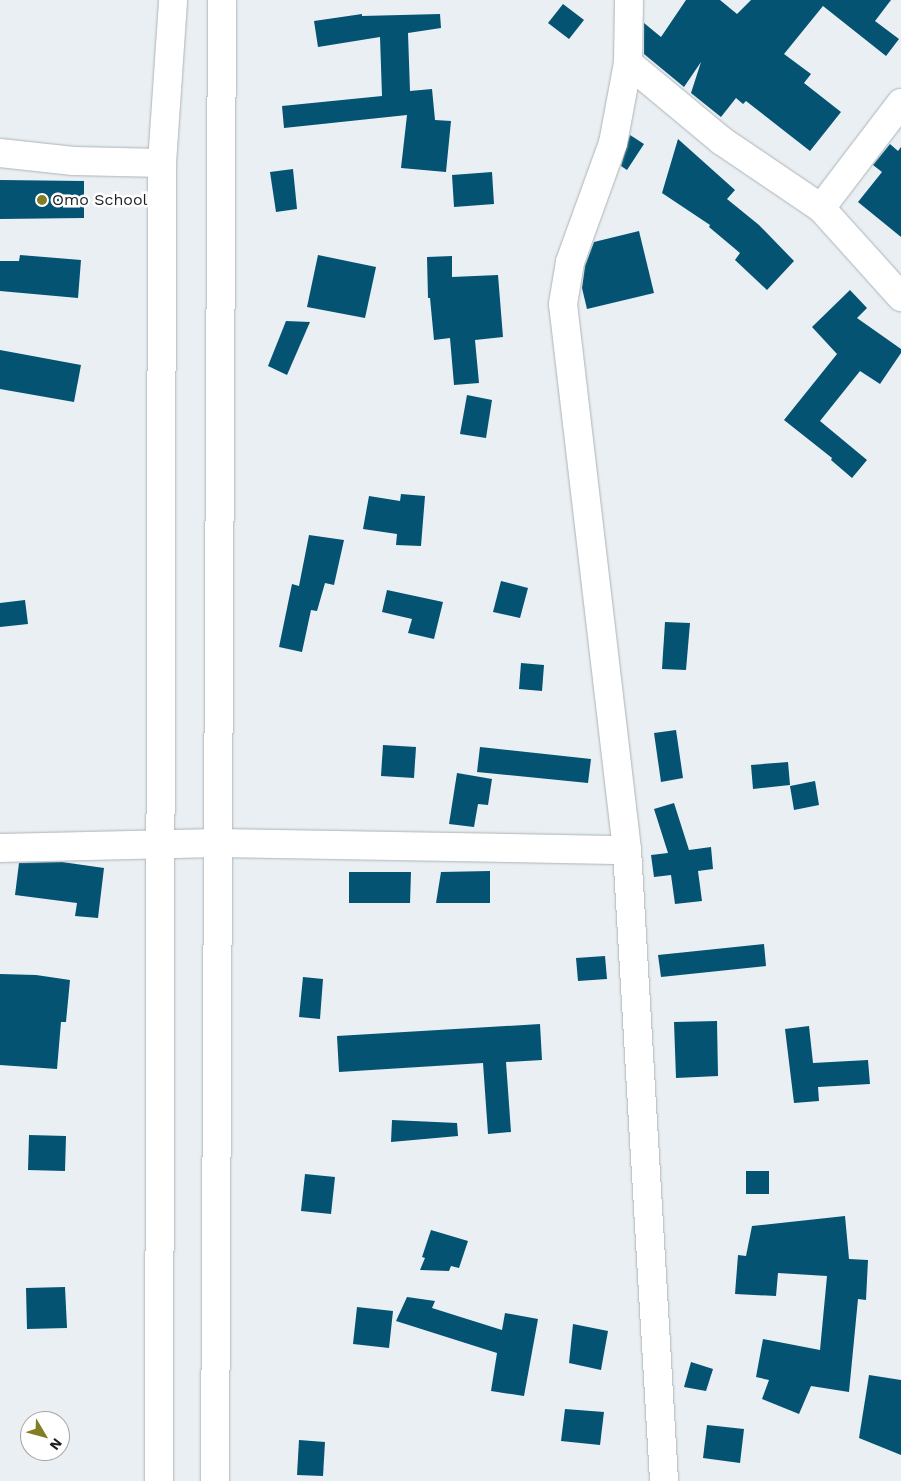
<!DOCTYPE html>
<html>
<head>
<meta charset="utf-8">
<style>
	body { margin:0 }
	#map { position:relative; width:901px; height:1481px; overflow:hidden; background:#e9eff3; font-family:"Work Sans",sans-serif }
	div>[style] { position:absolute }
	.building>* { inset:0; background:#045373 }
	.roads { filter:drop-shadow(0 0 1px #adb3b7) drop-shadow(0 0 1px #adb3b7) }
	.street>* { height:28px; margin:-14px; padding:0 14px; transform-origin:14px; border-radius:14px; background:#fff }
	.highway>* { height:28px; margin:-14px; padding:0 14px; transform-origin:14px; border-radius:14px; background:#fff }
	.dots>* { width:14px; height:14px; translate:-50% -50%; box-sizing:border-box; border:2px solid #fff; border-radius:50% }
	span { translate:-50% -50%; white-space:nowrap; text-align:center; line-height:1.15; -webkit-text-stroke:5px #fff; paint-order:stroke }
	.poi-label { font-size:16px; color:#1d1f20 }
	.left { translate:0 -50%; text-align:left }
	.north { position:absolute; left:20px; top:1411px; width:50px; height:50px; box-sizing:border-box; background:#fff; border:1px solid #a5a5a6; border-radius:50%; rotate:127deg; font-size:14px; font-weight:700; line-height:20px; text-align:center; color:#1d1f20 }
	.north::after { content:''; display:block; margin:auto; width:18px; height:22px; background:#817e26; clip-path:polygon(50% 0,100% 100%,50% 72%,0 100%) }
</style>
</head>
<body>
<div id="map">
	<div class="building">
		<div style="clip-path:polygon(686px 0,720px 0,737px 14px,751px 0,891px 0,875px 21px,899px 39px,886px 56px,823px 6px,784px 54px,811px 74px,804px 83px,841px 112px,810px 151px,746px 101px,743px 104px,736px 98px,721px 117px,691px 93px,701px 62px,684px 87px,644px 54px,644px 23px,661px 37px)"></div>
		<div style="clip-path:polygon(563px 4px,584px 20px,569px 39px,548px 23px)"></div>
		<div style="clip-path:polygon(362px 14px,362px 16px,440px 14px,441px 28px,408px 33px,410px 91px,432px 89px,435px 120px,451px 121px,446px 172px,401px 168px,407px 115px,284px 128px,282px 106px,382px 96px,380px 37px,318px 47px,314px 21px)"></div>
		<div style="clip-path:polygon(630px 135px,644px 144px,627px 170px,621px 166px)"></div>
		<div style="clip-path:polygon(678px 139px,735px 190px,727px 199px,759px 225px,794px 261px,767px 290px,735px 260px,740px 253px,709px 227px,710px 225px,662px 193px)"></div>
		<div style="clip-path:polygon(890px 144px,898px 151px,901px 147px,901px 237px,858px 202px,882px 172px,873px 165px)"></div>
		<div style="clip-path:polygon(293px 169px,297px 209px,276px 212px,270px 172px)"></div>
		<div style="clip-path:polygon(492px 172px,494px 204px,454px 207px,452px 175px)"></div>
		<div style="clip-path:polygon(0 180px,84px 181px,84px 218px,0 219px)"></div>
		<div style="clip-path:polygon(639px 231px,654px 293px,587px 309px,582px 288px,585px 266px,594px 242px)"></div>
		<div style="clip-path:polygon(20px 255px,81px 260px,78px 298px,0 291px,0 261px,19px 261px)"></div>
		<div style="clip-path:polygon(318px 255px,376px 267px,365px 318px,307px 307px)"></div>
		<div style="clip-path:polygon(452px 256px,452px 277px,498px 275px,503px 337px,475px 340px,479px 383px,454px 385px,450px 338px,434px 340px,430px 298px,428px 298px,427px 257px)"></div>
		<div style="clip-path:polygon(850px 290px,867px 308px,857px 318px,901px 349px,901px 353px,880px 384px,860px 371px,820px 421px,867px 460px,852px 478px,831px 460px,832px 458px,784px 420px,837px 354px,812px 327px)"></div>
		<div style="clip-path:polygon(286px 321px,310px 322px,287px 375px,268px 366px)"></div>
		<div style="clip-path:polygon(0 350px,81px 365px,74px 402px,0 389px)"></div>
		<div style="clip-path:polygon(467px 395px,492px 400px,486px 438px,460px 434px)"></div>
		<div style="clip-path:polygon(401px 494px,425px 496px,421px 546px,396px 545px,397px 534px,363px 529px,369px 496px,400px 501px)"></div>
		<div style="clip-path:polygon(309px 535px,344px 540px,334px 585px,325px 583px,317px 611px,311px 610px,302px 652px,279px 647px,292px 584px,299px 586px)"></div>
		<div style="clip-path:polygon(501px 581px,528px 588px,520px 618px,493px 612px)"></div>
		<div style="clip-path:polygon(387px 590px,443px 602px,434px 639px,408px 633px,412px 619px,382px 612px)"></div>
		<div style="clip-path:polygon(25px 600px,28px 624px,0 627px,0 603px)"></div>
		<div style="clip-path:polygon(665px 622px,690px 623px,686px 670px,662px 669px)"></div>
		<div style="clip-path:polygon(521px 663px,544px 665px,542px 691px,519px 689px)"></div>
		<div style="clip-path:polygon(676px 730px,683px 778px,661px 782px,654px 733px)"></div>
		<div style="clip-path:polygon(383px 745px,416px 747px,414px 778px,381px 776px)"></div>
		<div style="clip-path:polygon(480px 747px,591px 759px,588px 783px,477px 772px)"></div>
		<div style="clip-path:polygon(788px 762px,790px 785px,753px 789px,751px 765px)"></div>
		<div style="clip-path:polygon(457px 773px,492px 779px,488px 805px,478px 804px,474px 827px,449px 824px)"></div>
		<div style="clip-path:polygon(815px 781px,819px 805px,794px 810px,790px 786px)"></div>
		<div style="clip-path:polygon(674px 803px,689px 850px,711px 847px,713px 869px,698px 871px,702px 901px,675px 904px,671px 875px,654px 877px,651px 855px,668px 853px,654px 809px)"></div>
		<div style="clip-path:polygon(62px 862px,104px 868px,98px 918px,75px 916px,77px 903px,15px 895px,19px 863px)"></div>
		<div style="clip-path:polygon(490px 871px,490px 903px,436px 903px,441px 872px)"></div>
		<div style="clip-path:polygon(349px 872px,411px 872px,410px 903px,349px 903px)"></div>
		<div style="clip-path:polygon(764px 944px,766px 966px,661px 977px,658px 955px)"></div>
		<div style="clip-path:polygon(605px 956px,607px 979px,578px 981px,576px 958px)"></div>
		<div style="clip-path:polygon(0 974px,36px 975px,70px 980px,66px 1022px,61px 1022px,57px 1069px,0 1065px)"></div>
		<div style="clip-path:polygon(303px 977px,323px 979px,320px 1019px,299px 1017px)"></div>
		<div style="clip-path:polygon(717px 1021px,718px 1076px,676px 1078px,674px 1022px)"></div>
		<div style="clip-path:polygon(540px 1024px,542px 1060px,506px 1062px,511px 1132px,488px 1134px,483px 1063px,339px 1072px,337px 1036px)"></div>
		<div style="clip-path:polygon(809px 1026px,813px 1063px,868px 1060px,870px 1084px,818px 1087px,819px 1101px,794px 1103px,785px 1029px)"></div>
		<div style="clip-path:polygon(392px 1120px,457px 1123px,458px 1136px,391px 1142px)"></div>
		<div style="clip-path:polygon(29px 1135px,66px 1136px,65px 1171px,28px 1170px)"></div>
		<div style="clip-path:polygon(746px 1171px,769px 1171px,769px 1194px,746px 1194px)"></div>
		<div style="clip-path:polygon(305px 1174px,335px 1177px,331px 1214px,301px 1211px)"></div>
		<div style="clip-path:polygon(845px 1216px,849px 1259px,868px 1260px,866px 1300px,858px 1299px,849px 1392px,811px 1386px,799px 1414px,762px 1399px,769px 1380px,756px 1377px,763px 1339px,820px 1350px,827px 1276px,778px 1273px,776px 1296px,735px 1294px,738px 1255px,746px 1256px,752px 1226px)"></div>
		<div style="clip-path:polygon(431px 1230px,468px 1241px,459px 1268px,451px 1266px,449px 1271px,420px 1270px,425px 1258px,422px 1257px)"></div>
		<div style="clip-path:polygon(65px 1287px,67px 1328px,27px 1329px,26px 1288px)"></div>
		<div style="clip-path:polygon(407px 1297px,435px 1301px,432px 1308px,502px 1330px,505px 1313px,538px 1319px,524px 1396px,491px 1391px,497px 1353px,396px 1321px)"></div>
		<div style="clip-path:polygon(357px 1307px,393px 1311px,389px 1348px,353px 1344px)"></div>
		<div style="clip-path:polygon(573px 1324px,608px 1331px,601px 1370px,569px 1363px)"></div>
		<div style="clip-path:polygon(691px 1362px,713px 1369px,706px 1391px,684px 1387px)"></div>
		<div style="clip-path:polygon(869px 1375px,901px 1380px,901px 1455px,859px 1438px)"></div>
		<div style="clip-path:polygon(565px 1409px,604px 1412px,600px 1445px,561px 1441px)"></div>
		<div style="clip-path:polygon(707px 1425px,744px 1429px,740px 1463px,703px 1458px)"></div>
		<div style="clip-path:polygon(299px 1440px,325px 1442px,323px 1476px,297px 1475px)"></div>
	</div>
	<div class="roads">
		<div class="street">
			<div style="left:629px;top:0;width:63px;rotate:90.9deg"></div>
			<div style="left:628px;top:63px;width:81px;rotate:100.6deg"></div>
			<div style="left:613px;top:143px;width:127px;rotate:109.9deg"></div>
			<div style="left:570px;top:262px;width:43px;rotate:99.5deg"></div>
			<div style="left:563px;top:304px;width:550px;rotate:83.31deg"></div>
			<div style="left:627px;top:850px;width:632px;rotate:86.64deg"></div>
			<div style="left:628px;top:63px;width:122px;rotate:39.7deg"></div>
			<div style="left:722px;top:141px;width:120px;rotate:34.1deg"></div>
			<div style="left:821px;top:208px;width:120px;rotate:48deg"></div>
			<div style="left:0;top:153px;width:74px;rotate:6.2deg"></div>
			<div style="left:74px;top:161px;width:88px;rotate:1.3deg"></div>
			<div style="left:821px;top:208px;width:132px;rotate:-52.7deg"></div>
			<div style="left:0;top:848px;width:218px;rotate:-1.3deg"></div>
			<div style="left:218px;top:843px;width:409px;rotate:1deg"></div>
		</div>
		<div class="highway">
			<div style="left:159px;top:1481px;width:1318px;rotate:-89.87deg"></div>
			<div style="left:162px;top:163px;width:163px;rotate:-86.1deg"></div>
			<div style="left:215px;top:1481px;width:1481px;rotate:-89.73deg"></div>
		</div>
	</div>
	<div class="dots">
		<div style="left:42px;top:200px;background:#817e26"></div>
	</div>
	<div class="poi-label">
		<span class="left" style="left:52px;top:200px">Omo School</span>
	</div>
	<div class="north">N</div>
</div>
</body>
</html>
